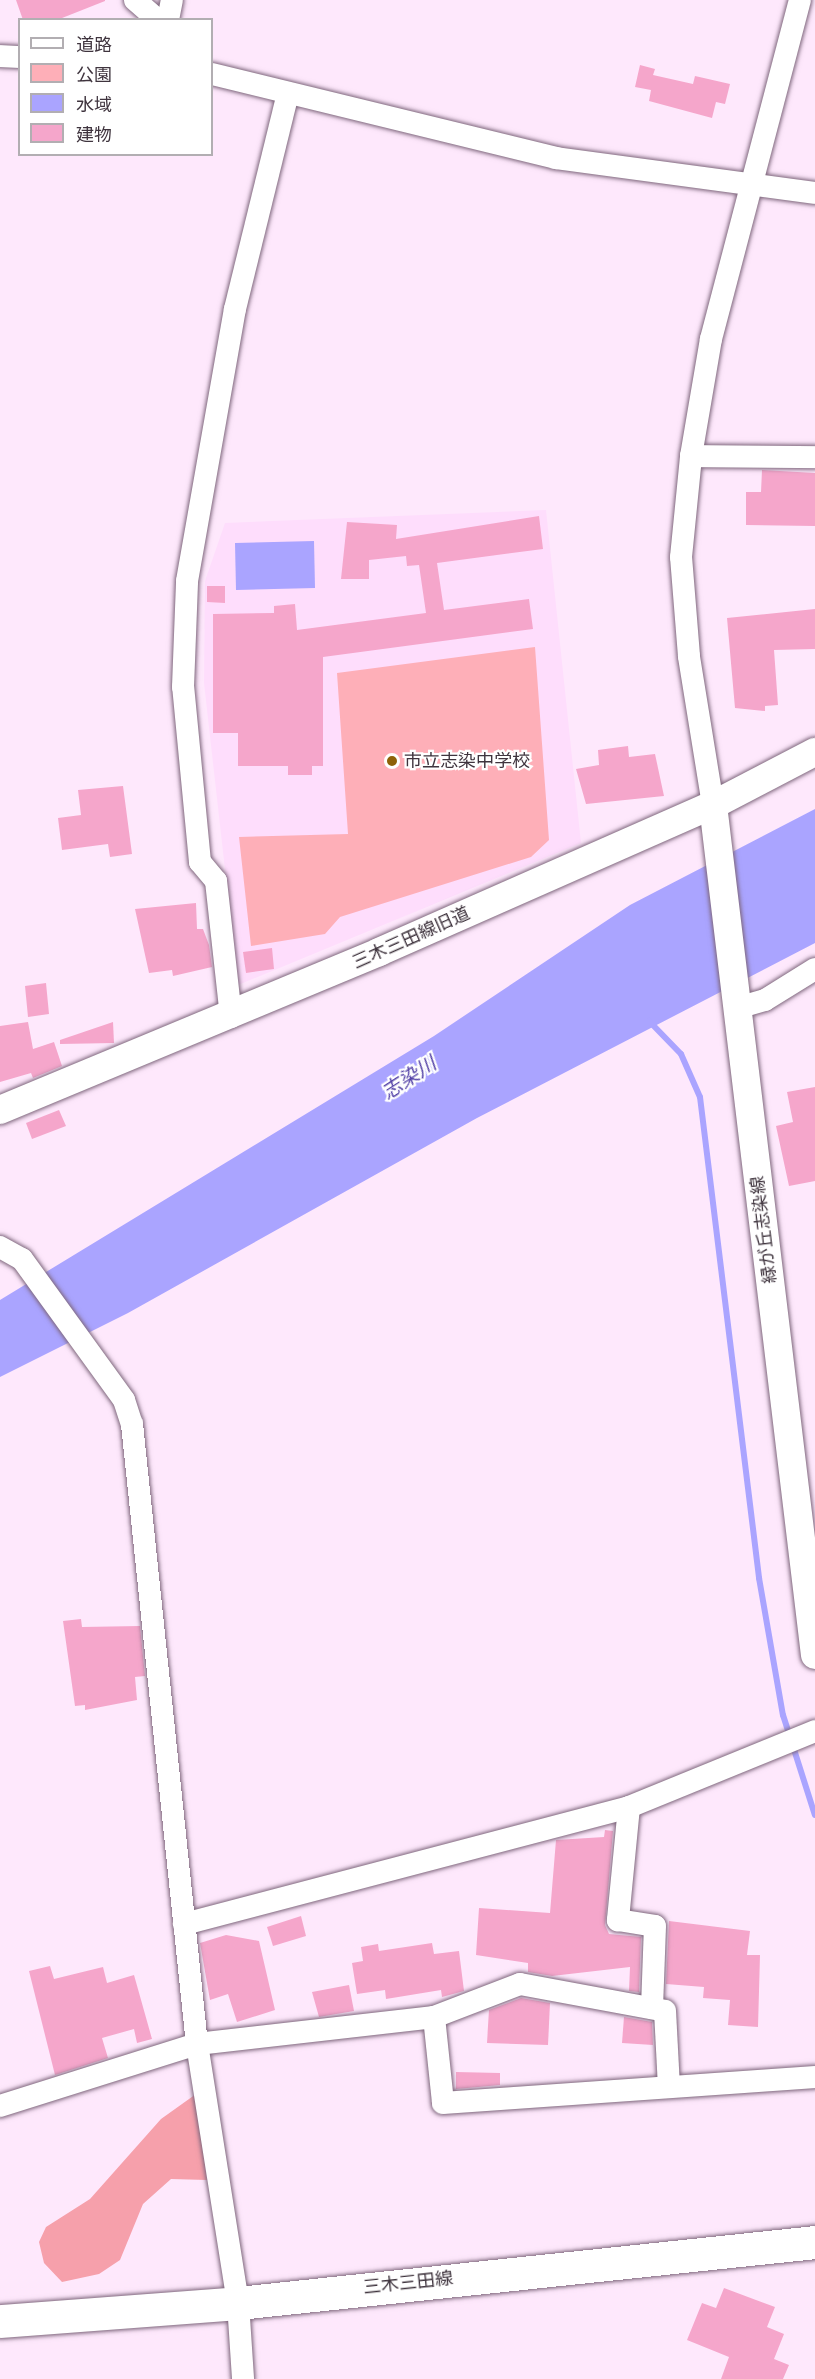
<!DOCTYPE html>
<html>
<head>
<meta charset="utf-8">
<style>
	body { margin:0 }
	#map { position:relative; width:815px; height:2379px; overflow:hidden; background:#fee8fc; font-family:Helvetica,"Noto Sans JP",sans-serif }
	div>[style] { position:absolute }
	.built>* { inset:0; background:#feddfc }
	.green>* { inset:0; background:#feafb8 }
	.forest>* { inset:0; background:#f6a0ab }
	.water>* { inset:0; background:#aaa4ff }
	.stream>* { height:6px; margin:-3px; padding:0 3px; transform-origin:3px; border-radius:3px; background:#aaa4ff }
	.building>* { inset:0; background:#f5a6cb }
	.roads { filter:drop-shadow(0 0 2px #7f677d) drop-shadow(0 0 2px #7f677d) }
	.minor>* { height:22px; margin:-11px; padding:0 11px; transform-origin:11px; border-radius:11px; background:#fff }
	.tertiary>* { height:28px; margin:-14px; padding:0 14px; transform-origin:14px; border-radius:14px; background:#fff }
	.primary>* { height:33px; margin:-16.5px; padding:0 16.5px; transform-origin:16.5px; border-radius:16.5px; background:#fff }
	.dots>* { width:16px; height:16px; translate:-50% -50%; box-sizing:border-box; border:3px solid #fff; border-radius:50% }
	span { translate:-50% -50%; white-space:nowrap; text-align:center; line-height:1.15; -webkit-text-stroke:4.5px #fff; paint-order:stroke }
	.poi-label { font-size:18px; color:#3f343e }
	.left { translate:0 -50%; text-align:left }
	.street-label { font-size:18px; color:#3f343e }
	.water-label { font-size:20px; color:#503ea5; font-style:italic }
	.legend { position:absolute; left:18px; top:18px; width:195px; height:138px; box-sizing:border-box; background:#fff; border:2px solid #b2aeb2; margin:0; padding:8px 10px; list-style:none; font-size:18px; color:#3f343e }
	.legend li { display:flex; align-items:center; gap:12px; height:30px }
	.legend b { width:30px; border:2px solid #b2aeb2 }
</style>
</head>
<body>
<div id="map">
	<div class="built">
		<div style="clip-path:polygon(546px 510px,581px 843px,238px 985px,204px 683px,205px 581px,225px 523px)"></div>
	</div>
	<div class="green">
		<div style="clip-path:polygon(535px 647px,549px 840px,531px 857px,340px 917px,325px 934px,251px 946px,239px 837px,348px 834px,337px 673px)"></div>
	</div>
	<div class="forest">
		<div style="clip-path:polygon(196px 2094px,207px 2180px,171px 2179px,143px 2204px,120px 2260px,99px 2274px,62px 2282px,44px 2263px,39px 2242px,46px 2227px,90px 2199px,161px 2119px)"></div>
	</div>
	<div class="water">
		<div style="clip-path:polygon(314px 541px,315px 588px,236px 590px,235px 543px)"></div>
		<div style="clip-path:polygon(815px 809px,815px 943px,477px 1118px,128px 1313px,0 1377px,0 1300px,434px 1036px,630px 905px)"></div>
	</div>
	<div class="stream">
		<div style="left:649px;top:1021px;width:46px;rotate:45.9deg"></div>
		<div style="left:681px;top:1054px;width:47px;rotate:66.2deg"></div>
		<div style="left:700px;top:1097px;width:485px;rotate:83deg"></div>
		<div style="left:759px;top:1578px;width:139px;rotate:80.1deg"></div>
		<div style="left:783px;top:1715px;width:105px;rotate:72.3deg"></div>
	</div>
	<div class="building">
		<div style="clip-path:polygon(16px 0,105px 0,105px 1px,57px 20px,23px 20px)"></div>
		<div style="clip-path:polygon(640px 65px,655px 69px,653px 75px,693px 84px,695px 76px,730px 84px,725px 104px,716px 102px,712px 118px,649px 101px,651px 90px,635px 87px)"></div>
		<div style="clip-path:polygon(762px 470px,815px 473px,815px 526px,746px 525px,746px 492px,761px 492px)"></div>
		<div style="clip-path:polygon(539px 516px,543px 549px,437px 563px,444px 610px,529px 599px,533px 629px,323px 657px,323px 766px,312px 766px,312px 775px,288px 775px,288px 766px,238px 766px,238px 733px,213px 733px,213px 614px,274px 613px,274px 606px,295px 604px,297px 630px,426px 613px,419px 565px,407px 566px,406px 556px,369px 560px,369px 579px,341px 579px,347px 522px,397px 525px,396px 539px)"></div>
		<div style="clip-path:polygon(207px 586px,225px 586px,225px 603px,207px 602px)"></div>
		<div style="clip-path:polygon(815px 609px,815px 649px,774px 650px,778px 705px,765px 706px,765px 711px,735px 708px,727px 618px)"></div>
		<div style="clip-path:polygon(628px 746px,629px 757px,655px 754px,664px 796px,586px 804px,576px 769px,599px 765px,598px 750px)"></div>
		<div style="clip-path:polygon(123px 786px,132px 854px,110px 857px,108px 844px,62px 850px,58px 818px,81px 815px,78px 790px)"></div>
		<div style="clip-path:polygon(196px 903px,197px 929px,203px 929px,209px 945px,212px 967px,173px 976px,172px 970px,149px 973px,135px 909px)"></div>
		<div style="clip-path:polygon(272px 948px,274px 969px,246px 973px,243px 952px)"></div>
		<div style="clip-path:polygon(46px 983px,49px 1014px,28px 1017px,25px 986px)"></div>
		<div style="clip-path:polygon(28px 1022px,33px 1049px,54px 1042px,62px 1066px,33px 1078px,31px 1073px,0 1082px,0 1026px)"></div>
		<div style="clip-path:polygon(113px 1022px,114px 1043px,60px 1044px,60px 1040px)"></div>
		<div style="clip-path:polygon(815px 1087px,815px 1181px,789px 1186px,776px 1126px,793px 1122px,787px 1092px)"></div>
		<div style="clip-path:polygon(59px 1110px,66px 1126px,32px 1139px,26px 1123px)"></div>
		<div style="clip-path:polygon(81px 1619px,82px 1627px,140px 1626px,145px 1676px,135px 1677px,137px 1700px,85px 1710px,85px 1705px,75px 1706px,63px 1621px)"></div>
		<div style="clip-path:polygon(605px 1830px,613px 1831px,605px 1925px,609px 1934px,641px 1937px,639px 1992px,629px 1991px,630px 1967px,552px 1976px,528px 1972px,528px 1963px,476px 1955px,479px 1908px,550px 1913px,556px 1840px,604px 1837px)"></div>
		<div style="clip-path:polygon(301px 1916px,306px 1936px,273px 1946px,267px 1927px)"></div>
		<div style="clip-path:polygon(669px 1921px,750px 1931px,747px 1955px,760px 1955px,758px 2027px,728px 2025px,730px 2000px,703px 1998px,704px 1987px,666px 1984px)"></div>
		<div style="clip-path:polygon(226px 1935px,259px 1941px,275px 2010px,237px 2022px,228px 1994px,210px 2000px,200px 1943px)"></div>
		<div style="clip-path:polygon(432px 1943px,434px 1954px,459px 1951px,464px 1991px,442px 1997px,441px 1990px,386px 1999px,385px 1990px,357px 1994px,352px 1963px,363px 1961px,361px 1947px,378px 1944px,379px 1951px)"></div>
		<div style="clip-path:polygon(50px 1966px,54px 1979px,103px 1967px,107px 1983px,134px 1975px,152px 2039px,137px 2043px,134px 2029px,102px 2038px,108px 2058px,55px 2075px,29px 1971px)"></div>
		<div style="clip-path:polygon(349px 1985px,354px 2011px,319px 2017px,312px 1992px)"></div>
		<div style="clip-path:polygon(521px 1998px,550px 2003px,548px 2045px,487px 2043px,489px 2010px)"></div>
		<div style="clip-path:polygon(624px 2017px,652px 2022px,653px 2045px,622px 2043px)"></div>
		<div style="clip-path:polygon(456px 2072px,500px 2073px,500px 2085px,456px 2089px)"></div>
		<div style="clip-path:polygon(724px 2288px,775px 2307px,767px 2327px,784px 2334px,774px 2359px,789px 2365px,783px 2379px,721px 2379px,729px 2357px,687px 2340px,702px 2303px,716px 2308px)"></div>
	</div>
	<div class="roads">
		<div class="minor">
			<div style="left:135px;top:0;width:30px;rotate:41deg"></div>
			<div style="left:168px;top:20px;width:20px;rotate:-79deg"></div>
			<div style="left:0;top:56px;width:20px;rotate:3deg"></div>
			<div style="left:212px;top:74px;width:354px;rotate:13.7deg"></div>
			<div style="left:556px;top:158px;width:261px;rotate:7.7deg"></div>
			<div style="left:691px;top:456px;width:124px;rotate:0.5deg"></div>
			<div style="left:713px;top:805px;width:151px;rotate:-99.2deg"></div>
			<div style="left:689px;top:656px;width:99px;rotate:-94.6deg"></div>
			<div style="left:681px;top:557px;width:101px;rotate:-84.3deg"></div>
			<div style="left:691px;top:456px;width:119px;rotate:-80.3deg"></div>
			<div style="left:711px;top:339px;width:350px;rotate:-75.3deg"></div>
			<div style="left:737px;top:1008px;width:29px;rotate:-16deg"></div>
			<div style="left:765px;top:1000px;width:59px;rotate:-31.8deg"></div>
			<div style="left:231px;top:1017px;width:137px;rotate:-96.3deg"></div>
			<div style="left:216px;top:881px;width:25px;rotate:-130deg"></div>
			<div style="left:200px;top:862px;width:176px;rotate:-95.5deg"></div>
			<div style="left:183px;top:687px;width:106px;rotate:-87.8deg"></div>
			<div style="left:187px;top:581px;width:276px;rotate:-80deg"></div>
			<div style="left:235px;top:309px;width:222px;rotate:-76.2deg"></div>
			<div style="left:0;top:1247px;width:25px;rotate:29deg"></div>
			<div style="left:22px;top:1259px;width:174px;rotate:54.1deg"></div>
			<div style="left:124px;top:1400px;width:25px;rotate:72deg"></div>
			<div style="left:132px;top:1424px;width:623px;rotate:84.02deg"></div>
			<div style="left:197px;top:2044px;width:262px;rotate:81deg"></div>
			<div style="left:238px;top:2303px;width:76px;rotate:86.2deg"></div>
			<div style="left:629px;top:1807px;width:114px;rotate:95.6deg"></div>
			<div style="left:618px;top:1920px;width:37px;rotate:9deg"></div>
			<div style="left:655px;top:1926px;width:82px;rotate:92.1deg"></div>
			<div style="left:184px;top:1924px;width:460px;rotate:-14.7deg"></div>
			<div style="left:629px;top:1807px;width:201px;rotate:-22.2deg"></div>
			<div style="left:434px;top:2017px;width:92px;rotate:-21deg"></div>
			<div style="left:520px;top:1984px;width:147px;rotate:10.5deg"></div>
			<div style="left:665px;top:2011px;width:76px;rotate:87deg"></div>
			<div style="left:0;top:2106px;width:207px;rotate:-17.5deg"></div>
			<div style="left:197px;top:2044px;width:239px;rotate:-6.5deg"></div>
			<div style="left:434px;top:2017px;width:86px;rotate:84deg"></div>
			<div style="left:443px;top:2103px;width:373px;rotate:-4deg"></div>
		</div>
		<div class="tertiary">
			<div style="left:713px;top:805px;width:856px;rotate:83.16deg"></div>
			<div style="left:0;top:1110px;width:411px;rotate:-22.6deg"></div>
			<div style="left:379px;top:952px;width:365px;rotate:-23.8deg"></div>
			<div style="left:713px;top:805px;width:115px;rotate:-27.5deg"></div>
		</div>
		<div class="primary">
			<div style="left:0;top:2321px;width:239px;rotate:-4.3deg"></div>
			<div style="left:238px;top:2303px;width:580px;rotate:-6.03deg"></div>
		</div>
	</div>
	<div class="dots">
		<div style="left:392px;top:761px;background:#8e6108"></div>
	</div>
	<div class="poi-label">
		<span class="left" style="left:404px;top:761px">市立志染中学校</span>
	</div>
	<div class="street-label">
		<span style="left:411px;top:938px;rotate:-24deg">三木三田線旧道</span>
		<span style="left:764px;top:1230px;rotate:-97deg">緑が丘志染線</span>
		<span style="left:408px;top:2283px;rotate:-6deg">三木三田線</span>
	</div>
	<div class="water-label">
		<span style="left:409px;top:1078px;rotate:-33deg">志染川</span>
	</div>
	<ul class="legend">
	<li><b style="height:8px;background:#fff"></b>道路</li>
	<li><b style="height:16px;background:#feafb8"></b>公園</li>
	<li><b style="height:16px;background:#aaa4ff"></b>水域</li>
	<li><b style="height:16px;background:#f5a6cb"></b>建物</li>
	</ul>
</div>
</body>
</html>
